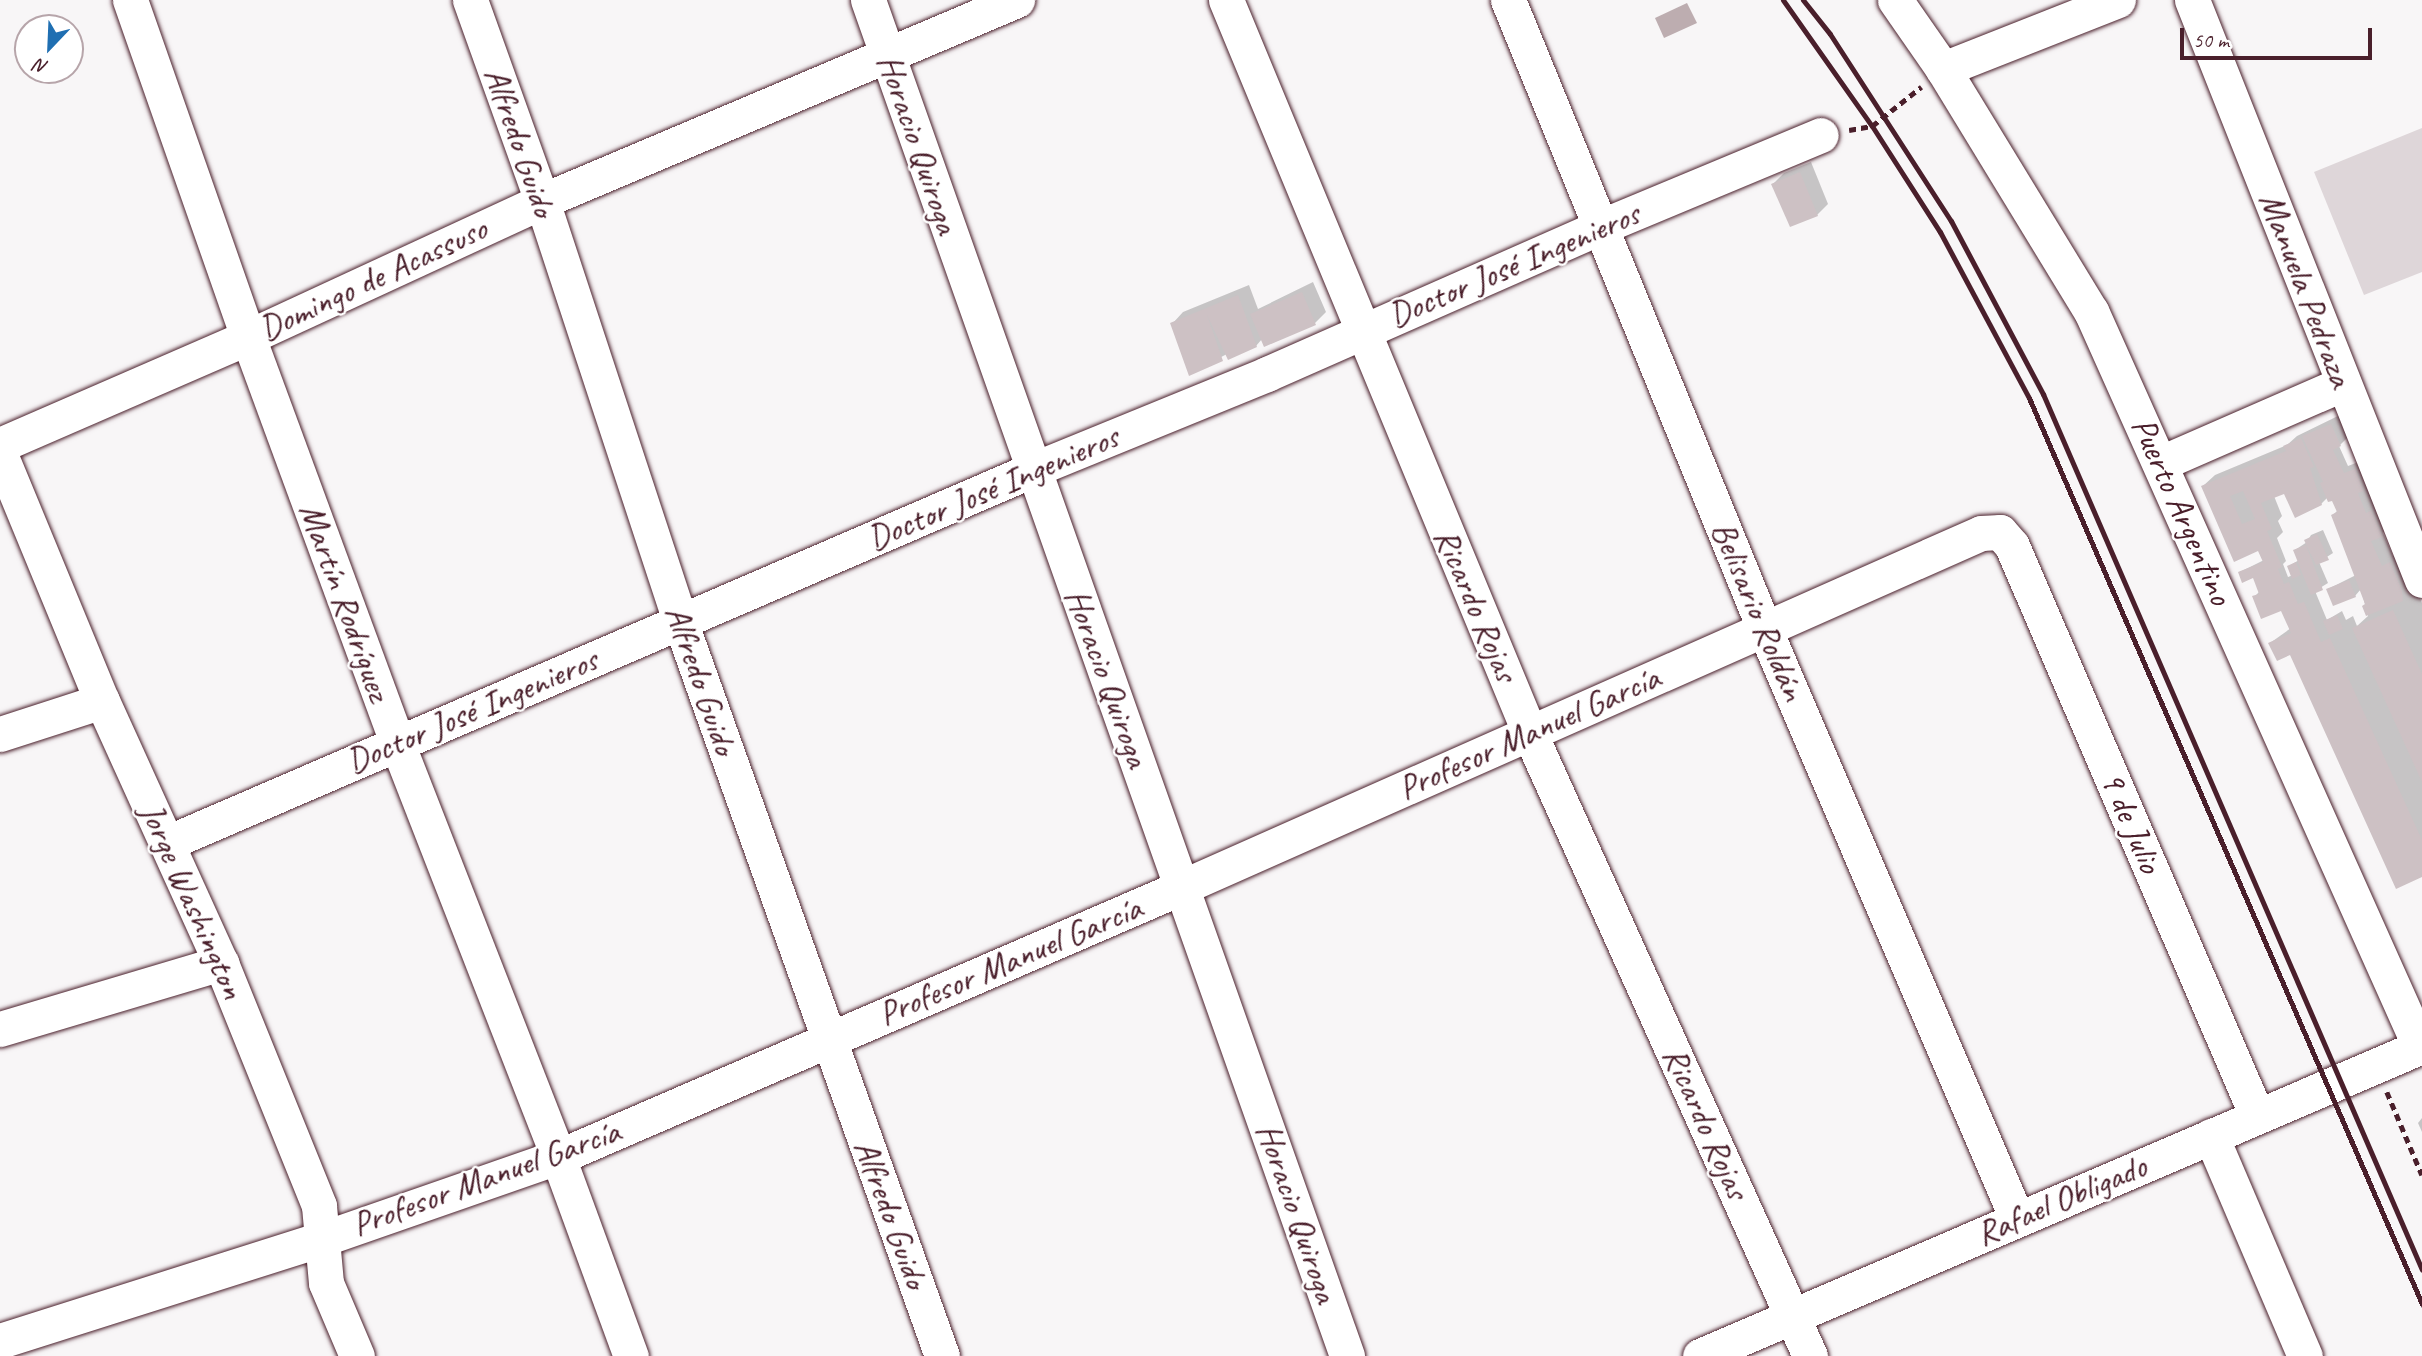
<!DOCTYPE html>
<html>
<head>
<meta charset="utf-8">
<style>
	body { margin:0 }
	#map { position:relative; width:2422px; height:1356px; overflow:hidden; background:#f8f6f7; font-family:Caveat,sans-serif }
	div>[style] { position:absolute }
	.green>* { inset:0; background:#ded6d9 }
	.water>* { inset:0; background:#bdadb0 }
	.shadow>* { inset:0; background:#0003 }
	.building>* { inset:0; background:#cdc1c4 }
	.path>* { height:4.5px; margin-top:-2.25px; transform-origin:0; background:repeating-linear-gradient(90deg,#4a1f2b 0 7px,transparent 0 12px) }
	.roads { filter:drop-shadow(0 0 2px #4a1f2b) drop-shadow(0 0 2px #4a1f2b) }
	.minor>* { height:35px; margin:-17.5px; padding:0 17.5px; transform-origin:17.5px; border-radius:17.5px; background:#fff }
	.rail>* { height:5px; margin:-2.5px; padding:0 2.5px; transform-origin:2.5px; border-radius:2.5px; background:#4a1f2b }
	span { translate:-50% -50%; white-space:nowrap; text-align:center; line-height:1.15; -webkit-text-stroke:5px #fff; paint-order:stroke }
	.street-label { font-size:35px; color:#4a1f2b }
	.north { position:absolute; left:14px; top:14px; width:70px; height:70px; box-sizing:border-box; background:#fff; border:2px solid #b7a5aa; border-radius:50%; rotate:203deg; font-size:19px; font-weight:700; line-height:28px; text-align:center; color:#4a1f2b }
	.north::after { content:''; display:block; margin:auto; width:24px; height:32px; background:#1f6fb2; clip-path:polygon(50% 0,100% 100%,50% 72%,0 100%) }
	.scale { position:absolute; left:2180px; top:28px; width:192px; height:32px; box-sizing:border-box; border:4px solid #4a1f2b; border-top:0; padding-left:9px; font-size:21px; line-height:24px; white-space:nowrap; color:#4a1f2b; -webkit-text-stroke:5px #fff; paint-order:stroke }
</style>
</head>
<body>
<div id="map">
	<div class="green">
		<div style="clip-path:polygon(2422px 128px,2422px 272px,2364px 295px,2314px 172px)"></div>
	</div>
	<div class="water">
		<div style="clip-path:polygon(1687px 3px,1697px 23px,1664px 38px,1655px 18px)"></div>
	</div>
	<div class="shadow">
		<div style="clip-path:polygon(1811px 162px,1828px 204px,1817px 215px,1773px 184px,1784px 173px)"></div>
		<div style="clip-path:polygon(1313px 282px,1326px 312px,1315px 323px,1262px 339px,1256px 346px,1227px 354px,1190px 373px,1172px 324px,1183px 312px,1249px 285px,1258px 309px)"></div>
		<div style="clip-path:polygon(evenodd,2342px 414px,2351px 434px,2339px 446px,2348px 466px,2366px 459px,2392px 524px,2383px 533px,2393px 556px,2401px 553px,2422px 603px,2422px 875px,2292px 656px,2270px 643px,2291px 628px,2282px 608px,2254px 597px,2260px 591px,2254px 576px,2240px 572px,2264px 560px,2259px 549px,2203px 486px,2215px 475px,2287px 445px,2297px 436px,2342px 414px,2285px 492px,2321px 504px,2328px 497px,2333px 498px,2338px 510px,2333px 515px,2356px 575px,2328px 589px,2355px 596px,2361px 589px,2368px 616px,2357px 626px,2353px 616px,2346px 620px,2342px 611px,2327px 620px,2315px 591px,2328px 583px,2319px 562px,2333px 553px,2323px 530px,2311px 535px,2307px 542px,2295px 550px,2299px 560px,2289px 566px,2293px 575px,2288px 577px,2283px 564px,2286px 561px,2277px 538px,2283px 532px,2278px 521px,2282px 516px,2274px 496px,2285px 492px)"></div>
		<div style="clip-path:polygon(2422px 1118px,2422px 1132px,2418px 1123px)"></div>
	</div>
	<div class="building">
		<div style="clip-path:polygon(1800px 172px,1818px 216px,1790px 227px,1771px 184px)"></div>
		<div style="clip-path:polygon(1302px 292px,1316px 325px,1264px 347px,1250px 314px)"></div>
		<div style="clip-path:polygon(1238px 295px,1257px 347px,1228px 360px,1207px 315px,1223px 361px,1189px 376px,1170px 323px)"></div>
		<div style="clip-path:polygon(2331px 424px,2341px 446px,2333px 450px,2344px 473px,2355px 469px,2363px 491px,2358px 493px,2366px 513px,2371px 511px,2382px 537px,2371px 541px,2382px 566px,2390px 562px,2402px 591px,2403px 601px,2366px 616px,2362px 606px,2365px 604px,2331px 515px,2337px 512px,2332px 501px,2328px 502px,2320px 483px,2323px 482px,2302px 436px)"></div>
		<div style="clip-path:polygon(evenodd,2301px 438px,2314px 467px,2310px 468px,2322px 505px,2295px 518px,2284px 494px,2261px 503px,2272px 529px,2267px 531px,2282px 567px,2278px 569px,2284px 584px,2289px 582px,2298px 604px,2304px 602px,2321px 642px,2330px 638px,2422px 840px,2422px 877px,2396px 889px,2290px 655px,2277px 661px,2268px 643px,2291px 633px,2281px 611px,2261px 619px,2252px 596px,2259px 594px,2253px 578px,2242px 583px,2238px 572px,2263px 562px,2258px 551px,2234px 562px,2201px 486px,2286px 451px,2283px 446px,2301px 438px,2243px 491px,2255px 519px,2242px 524px,2230px 496px,2243px 491px)"></div>
		<div style="clip-path:polygon(2317px 534px,2329px 560px,2316px 565px,2304px 540px)"></div>
		<div style="clip-path:polygon(2306px 545px,2323px 590px,2311px 595px,2293px 550px)"></div>
		<div style="clip-path:polygon(2296px 562px,2301px 575px,2292px 579px,2287px 566px)"></div>
		<div style="clip-path:polygon(2349px 580px,2356px 597px,2333px 606px,2326px 589px)"></div>
		<div style="clip-path:polygon(2393px 610px,2422px 674px,2422px 782px,2352px 628px)"></div>
		<div style="clip-path:polygon(2337px 615px,2343px 629px,2329px 635px,2323px 621px)"></div>
	</div>
	<div class="path">
		<div style="left:1849px;top:130px;width:23px;rotate:-10deg"></div>
		<div style="left:1872px;top:126px;width:63px;rotate:-38.5deg"></div>
		<div style="left:2387px;top:1092px;width:90px;rotate:67.1deg"></div>
	</div>
	<div class="roads">
		<div class="minor">
			<div style="left:130px;top:0;width:357px;rotate:70.7deg"></div>
			<div style="left:248px;top:337px;width:432px;rotate:69.8deg"></div>
			<div style="left:397px;top:743px;width:444px;rotate:68.7deg"></div>
			<div style="left:558px;top:1157px;width:212px;rotate:69.9deg"></div>
			<div style="left:470px;top:0;width:214px;rotate:70.3deg"></div>
			<div style="left:542px;top:201px;width:442px;rotate:71.8deg"></div>
			<div style="left:680px;top:621px;width:780px;rotate:70.38deg"></div>
			<div style="left:868px;top:0;width:1438px;rotate:70.54deg"></div>
			<div style="left:1226px;top:0;width:794px;rotate:67.5deg"></div>
			<div style="left:1530px;top:734px;width:682px;rotate:65.76deg"></div>
			<div style="left:1508px;top:0;width:678px;rotate:67.82deg"></div>
			<div style="left:1764px;top:628px;width:643px;rotate:66.82deg"></div>
			<div style="left:1895px;top:0;width:84px;rotate:55.2deg"></div>
			<div style="left:1943px;top:69px;width:284px;rotate:58.6deg"></div>
			<div style="left:2091px;top:311px;width:806px;rotate:65.91deg"></div>
			<div style="left:2192px;top:0;width:624px;rotate:68.37deg"></div>
			<div style="left:1943px;top:69px;width:188px;rotate:-21.5deg"></div>
			<div style="left:0;top:445px;width:270px;rotate:-23.5deg"></div>
			<div style="left:248px;top:337px;width:324px;rotate:-24.8deg"></div>
			<div style="left:542px;top:201px;width:516px;rotate:-22.94deg"></div>
			<div style="left:0;top:454px;width:267px;rotate:67.6deg"></div>
			<div style="left:102px;top:701px;width:288px;rotate:65.6deg"></div>
			<div style="left:221px;top:963px;width:262px;rotate:68deg"></div>
			<div style="left:319px;top:1206px;width:77px;rotate:84.8deg"></div>
			<div style="left:326px;top:1283px;width:79px;rotate:67deg"></div>
			<div style="left:2161px;top:463px;width:197px;rotate:-23.6deg"></div>
			<div style="left:0;top:734px;width:107px;rotate:-17.9deg"></div>
			<div style="left:167px;top:843px;width:942px;rotate:-23.33deg"></div>
			<div style="left:1032px;top:470px;width:254px;rotate:-22.2deg"></div>
			<div style="left:1267px;top:374px;width:364px;rotate:-23.8deg"></div>
			<div style="left:1600px;top:227px;width:239px;rotate:-22.6deg"></div>
			<div style="left:0;top:1029px;width:231px;rotate:-16.6deg"></div>
			<div style="left:2211px;top:1136px;width:239px;rotate:66.9deg"></div>
			<div style="left:0;top:1341px;width:338px;rotate:-17.6deg"></div>
			<div style="left:322px;top:1239px;width:250px;rotate:-19.2deg"></div>
			<div style="left:558px;top:1157px;width:680px;rotate:-23.4deg"></div>
			<div style="left:1182px;top:887px;width:874px;rotate:-23.9deg"></div>
			<div style="left:1981px;top:533px;width:19px;rotate:-3deg"></div>
			<div style="left:2000px;top:532px;width:18px;rotate:49deg"></div>
			<div style="left:2012px;top:546px;width:620px;rotate:66.74deg"></div>
			<div style="left:1700px;top:1356px;width:786px;rotate:-23.24deg"></div>
		</div>
	</div>
	<div class="rail">
		<div style="left:1783px;top:0;width:154px;rotate:54.8deg"></div>
		<div style="left:1872px;top:126px;width:126px;rotate:57.3deg"></div>
		<div style="left:1940px;top:232px;width:188px;rotate:61.8deg"></div>
		<div style="left:2029px;top:398px;width:988px;rotate:66.55deg"></div>
		<div style="left:1803px;top:0;width:43px;rotate:51.5deg"></div>
		<div style="left:1830px;top:34px;width:223px;rotate:57.1deg"></div>
		<div style="left:1951px;top:221px;width:196px;rotate:62deg"></div>
		<div style="left:2043px;top:394px;width:954px;rotate:66.6deg"></div>
	</div>
	<div class="street-label">
		<span style="left:520px;top:142px;rotate:71deg">Alfredo Guido</span>
		<span style="left:918px;top:144px;rotate:71deg">Horacio Quiroga</span>
		<span style="left:1514px;top:265px;rotate:-23deg">Doctor José Ingenieros</span>
		<span style="left:373px;top:279px;rotate:-25deg">Domingo de Acassuso</span>
		<span style="left:2306px;top:290px;rotate:69deg">Manuela Pedraza</span>
		<span style="left:993px;top:488px;rotate:-23deg">Doctor José Ingenieros</span>
		<span style="left:2182px;top:511px;rotate:66deg">Puerto Argentino</span>
		<span style="left:345px;top:602px;rotate:70deg">Martín Rodríguez</span>
		<span style="left:1476px;top:605px;rotate:67deg">Ricardo Rojas</span>
		<span style="left:1758px;top:611px;rotate:67deg">Belisario Roldán</span>
		<span style="left:1107px;top:678px;rotate:70deg">Horacio Quiroga</span>
		<span style="left:701px;top:680px;rotate:71deg">Alfredo Guido</span>
		<span style="left:472px;top:711px;rotate:-23deg">Doctor José Ingenieros</span>
		<span style="left:1529px;top:733px;rotate:-24deg">Profesor Manuel García</span>
		<span style="left:2131px;top:822px;rotate:67deg">9 de Julio</span>
		<span style="left:192px;top:901px;rotate:66deg">Jorge Washington</span>
		<span style="left:1010px;top:961px;rotate:-23deg">Profesor Manuel García</span>
		<span style="left:1706px;top:1123px;rotate:66deg">Ricardo Rojas</span>
		<span style="left:486px;top:1178px;rotate:-20deg">Profesor Manuel García</span>
		<span style="left:2061px;top:1200px;rotate:-23deg">Rafael Obligado</span>
		<span style="left:1297px;top:1213px;rotate:71deg">Horacio Quiroga</span>
		<span style="left:891px;top:1214px;rotate:70deg">Alfredo Guido</span>
	</div>
	<div class="north">N</div>
	<div class="scale">50 m</div>
</div>
</body>
</html>
